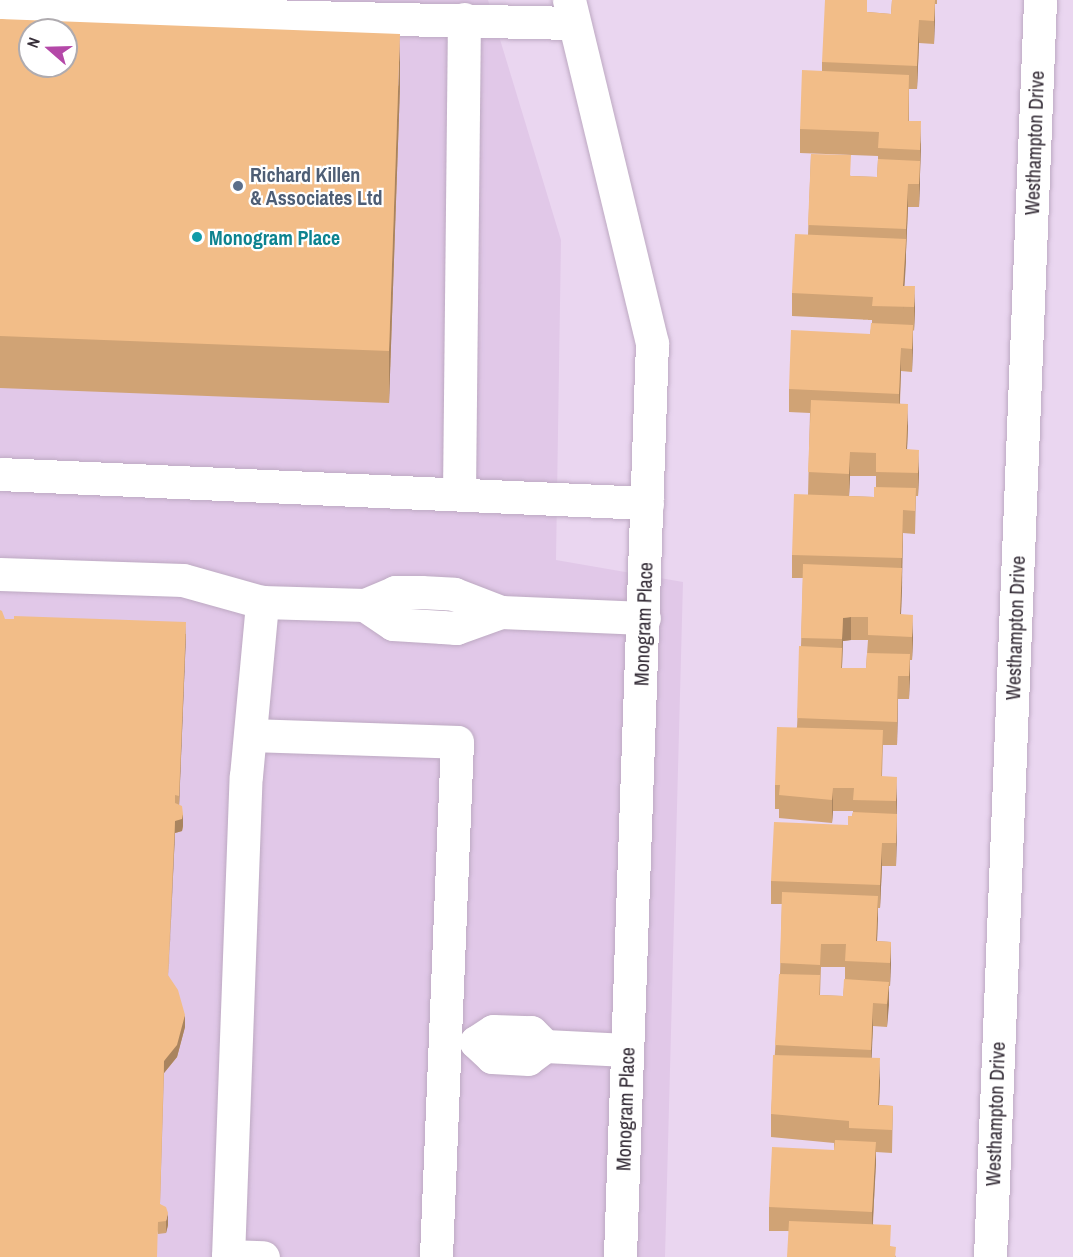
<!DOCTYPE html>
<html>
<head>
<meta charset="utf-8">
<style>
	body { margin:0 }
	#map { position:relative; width:1073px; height:1257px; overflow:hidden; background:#ead6f0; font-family:"Archivo Narrow",sans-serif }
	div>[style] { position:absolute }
	.built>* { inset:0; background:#e1c8e8 }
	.roads { filter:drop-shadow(0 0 2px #bda9c2) drop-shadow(0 0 2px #bda9c2) }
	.minor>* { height:33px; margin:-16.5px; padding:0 16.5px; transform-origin:16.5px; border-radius:16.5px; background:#fff }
	.wall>* { inset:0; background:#d0a375 }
	.shaded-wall>* { inset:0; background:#a9845f }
	.building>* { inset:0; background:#f2bd88 }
	.dots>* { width:16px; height:16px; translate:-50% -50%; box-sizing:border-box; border:3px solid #fff; border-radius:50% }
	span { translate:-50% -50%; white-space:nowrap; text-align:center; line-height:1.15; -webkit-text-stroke:4.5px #fff; paint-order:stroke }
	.street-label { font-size:20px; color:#362e38 }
	.service-label { font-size:20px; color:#4e5e75; font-weight:700 }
	.left { translate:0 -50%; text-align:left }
	.culture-label { font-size:20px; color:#0d838f; font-weight:700 }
	.north { position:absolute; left:18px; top:18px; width:60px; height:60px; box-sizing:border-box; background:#fff; border:2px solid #afabaf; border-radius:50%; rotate:290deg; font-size:16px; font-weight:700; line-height:24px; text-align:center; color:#362e38 }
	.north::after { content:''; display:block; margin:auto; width:21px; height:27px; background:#b448a8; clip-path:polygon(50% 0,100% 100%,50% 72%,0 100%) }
</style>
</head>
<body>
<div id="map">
	<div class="built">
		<div style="clip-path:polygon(evenodd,0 0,488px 0,561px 240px,556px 560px,683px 582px,665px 1257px,0 1257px,0 0,30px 30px,66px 30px,66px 66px,30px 66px,30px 30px)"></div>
	</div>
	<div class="roads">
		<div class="minor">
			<div style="left:569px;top:0;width:353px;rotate:76.4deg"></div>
			<div style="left:652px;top:343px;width:915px;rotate:92.01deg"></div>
			<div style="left:0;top:10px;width:574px;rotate:1.3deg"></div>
			<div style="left:0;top:474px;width:648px;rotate:2.57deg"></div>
			<div style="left:459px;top:494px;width:475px;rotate:-89.4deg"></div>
			<div style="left:0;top:574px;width:183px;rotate:1.9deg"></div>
			<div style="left:183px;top:580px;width:82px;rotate:15.6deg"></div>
			<div style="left:262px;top:602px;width:103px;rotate:1.7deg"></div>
			<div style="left:501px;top:612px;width:48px;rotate:160.4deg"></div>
			<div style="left:456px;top:628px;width:14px;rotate:-176deg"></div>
			<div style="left:442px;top:627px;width:49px;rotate:-176.5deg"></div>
			<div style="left:393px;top:624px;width:34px;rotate:-146deg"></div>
			<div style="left:365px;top:605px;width:33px;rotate:-23deg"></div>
			<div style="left:395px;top:592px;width:26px"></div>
			<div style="left:421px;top:592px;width:33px;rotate:3deg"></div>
			<div style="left:454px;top:594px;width:50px;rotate:21deg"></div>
			<div style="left:501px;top:612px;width:143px;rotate:2.4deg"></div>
			<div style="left:251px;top:735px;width:206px;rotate:1.9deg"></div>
			<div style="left:457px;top:742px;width:515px;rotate:92.34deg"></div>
			<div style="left:545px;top:1046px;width:21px;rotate:143deg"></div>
			<div style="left:528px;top:1059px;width:36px;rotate:-177deg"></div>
			<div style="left:492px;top:1057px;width:22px;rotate:-137deg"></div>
			<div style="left:476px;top:1042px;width:20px;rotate:-33deg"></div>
			<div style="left:493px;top:1031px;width:38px;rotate:2deg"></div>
			<div style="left:531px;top:1032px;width:20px;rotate:45deg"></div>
			<div style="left:545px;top:1046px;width:82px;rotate:2.8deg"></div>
			<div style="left:228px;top:1256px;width:35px;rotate:2deg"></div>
			<div style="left:228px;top:1257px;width:481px;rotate:-87.9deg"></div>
			<div style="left:246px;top:776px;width:175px;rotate:-84.7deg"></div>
			<div style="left:990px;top:1257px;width:1258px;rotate:-87.72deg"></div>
		</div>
	</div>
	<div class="wall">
		<div style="clip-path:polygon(evenodd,892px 0,937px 0,937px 4px,935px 4px,934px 44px,919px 43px,917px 89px,909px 89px,909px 121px,921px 144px,919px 207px,908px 207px,906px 252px,904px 286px,915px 309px,914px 331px,913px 330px,912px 372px,901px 371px,900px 403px,908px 427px,907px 449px,919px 473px,918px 496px,916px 496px,915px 534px,903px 533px,901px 614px,913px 638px,912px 660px,910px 660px,909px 699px,898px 699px,897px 745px,883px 745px,882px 776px,897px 800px,896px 866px,882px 866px,880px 908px,878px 908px,877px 941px,891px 942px,890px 986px,889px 986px,887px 1027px,873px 1026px,871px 1058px,880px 1081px,879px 1105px,893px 1106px,892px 1153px,876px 1152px,873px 1224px,891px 1247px,896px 1257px,788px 1231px,769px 1231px,769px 1207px,834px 1150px,834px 1143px,771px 1137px,771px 1114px,780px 974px,782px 904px,771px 904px,771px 881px,848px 825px,852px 816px,853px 812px,853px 811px,833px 811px,832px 823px,779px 818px,779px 809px,775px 809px,775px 785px,797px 727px,801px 646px,803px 578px,792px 578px,792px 555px,808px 495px,810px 413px,789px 412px,789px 389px,870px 334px,872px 323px,872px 320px,792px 316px,792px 293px,808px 235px,811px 154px,851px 176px,877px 177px,878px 159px,878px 156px,800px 153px,800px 129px,822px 71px,822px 62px,868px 12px,891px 14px,892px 0,850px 476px,876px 476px,876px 487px,874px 497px,849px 496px,850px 476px,892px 0,851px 640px,868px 640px,866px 668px,842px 668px,843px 641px,851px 640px,892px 0,821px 967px,845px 967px,845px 979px,843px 996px,820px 995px,821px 967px)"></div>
		<div style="clip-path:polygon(0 19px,400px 86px,389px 403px,0 388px)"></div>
		<div style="clip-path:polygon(5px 619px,186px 634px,179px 805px,183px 826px,182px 831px,175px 833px,168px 976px,185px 1027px,177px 1057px,164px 1073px,160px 1204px,168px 1225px,166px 1233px,158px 1234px)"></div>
	</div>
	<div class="shaded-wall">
		<div style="clip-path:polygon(935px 0,935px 20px,934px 44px,934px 21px)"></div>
		<div style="clip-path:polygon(919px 20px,919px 43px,917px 89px,917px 66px)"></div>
		<div style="clip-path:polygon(400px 34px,400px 86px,389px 403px,389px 351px)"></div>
		<div style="clip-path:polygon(921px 121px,921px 144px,920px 173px,920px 150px)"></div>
		<div style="clip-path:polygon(920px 161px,920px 184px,919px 207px,919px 184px)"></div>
		<div style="clip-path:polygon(908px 184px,908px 207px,906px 252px,906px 229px)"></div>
		<div style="clip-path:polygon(906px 239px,906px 262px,903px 309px,903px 286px)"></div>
		<div style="clip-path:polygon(915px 286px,915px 309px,914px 331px,914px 307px)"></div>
		<div style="clip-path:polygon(913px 325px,913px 348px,912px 372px,912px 349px)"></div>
		<div style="clip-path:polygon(901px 348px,901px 371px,899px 417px,899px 394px)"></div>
		<div style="clip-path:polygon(908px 404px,908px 427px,906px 472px,906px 449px)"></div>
		<div style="clip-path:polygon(919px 450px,919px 473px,918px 496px,918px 473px)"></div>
		<div style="clip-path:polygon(850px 452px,850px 476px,849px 497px,849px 474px)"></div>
		<div style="clip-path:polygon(903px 510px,902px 591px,900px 637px,900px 614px)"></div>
		<div style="clip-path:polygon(913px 615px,913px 638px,912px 660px,912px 637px)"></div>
		<div style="clip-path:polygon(851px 617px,851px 640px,843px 641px,841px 691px,842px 639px,843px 618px)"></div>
		<div style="clip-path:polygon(186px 622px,186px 634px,179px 808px,179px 796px)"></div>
		<div style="clip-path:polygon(910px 654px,910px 677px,909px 699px,909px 676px)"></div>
		<div style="clip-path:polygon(898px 676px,898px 699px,897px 745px,897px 722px)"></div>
		<div style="clip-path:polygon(897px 777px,897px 800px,896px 824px,896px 801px)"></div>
		<div style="clip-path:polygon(833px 788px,833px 811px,832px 823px,832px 800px)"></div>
		<div style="clip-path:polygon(183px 814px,183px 826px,182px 831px,175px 833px,168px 987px,175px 821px)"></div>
		<div style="clip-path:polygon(897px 814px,897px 837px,896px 866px,896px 843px)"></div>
		<div style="clip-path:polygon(882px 843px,882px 866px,880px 908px,880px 885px)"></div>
		<div style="clip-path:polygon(878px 896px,878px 919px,876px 964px,876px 941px)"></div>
		<div style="clip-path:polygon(891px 942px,891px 965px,890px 986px,890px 963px)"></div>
		<div style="clip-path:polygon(889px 982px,889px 1005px,887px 1027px,887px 1004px)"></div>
		<div style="clip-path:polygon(873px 1003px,873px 1026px,871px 1073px,871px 1050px)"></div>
		<div style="clip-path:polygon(185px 1015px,185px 1027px,177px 1057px,164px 1073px,164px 1061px)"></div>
		<div style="clip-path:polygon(880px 1058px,880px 1081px,878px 1128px,878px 1105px)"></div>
		<div style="clip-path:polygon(876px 1142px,876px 1165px,872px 1235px,872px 1212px)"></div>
		<div style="clip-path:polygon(168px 1213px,168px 1225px,166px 1233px,166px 1221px)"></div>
	</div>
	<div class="building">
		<div style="clip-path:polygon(825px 0,867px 0,867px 12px,891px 14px,892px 0,935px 0,934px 21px,919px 20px,917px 66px,822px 62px)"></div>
		<div style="clip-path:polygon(evenodd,0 19px,400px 34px,389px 351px,0 336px,0 19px,30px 30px,66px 30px,66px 66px,30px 66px,30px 30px)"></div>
		<div style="clip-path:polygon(802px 70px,909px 75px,908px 121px,921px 121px,920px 150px,878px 148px,879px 132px,800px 129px)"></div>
		<div style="clip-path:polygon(811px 154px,851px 155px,850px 176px,877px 177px,878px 159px,920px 161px,919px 184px,908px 184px,906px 229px,808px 225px)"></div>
		<div style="clip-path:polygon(795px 234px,906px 239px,903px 286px,915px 286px,914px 307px,872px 306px,873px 297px,792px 293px)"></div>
		<div style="clip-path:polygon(871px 323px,913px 325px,912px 349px,901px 348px,899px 394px,789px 389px,791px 330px,870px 334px)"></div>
		<div style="clip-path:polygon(811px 400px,908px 404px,906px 449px,919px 450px,918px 473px,876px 472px,876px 453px,850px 452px,849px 474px,808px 472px)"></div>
		<div style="clip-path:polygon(874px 487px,916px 488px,915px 511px,903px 510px,902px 558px,792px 555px,794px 494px,874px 497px)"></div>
		<div style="clip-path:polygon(803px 564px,902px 568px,900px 614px,913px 615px,912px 637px,868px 635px,868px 617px,851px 617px,843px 618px,842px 639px,801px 638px)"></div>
		<div style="clip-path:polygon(0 610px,2px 611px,5px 619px,14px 619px,14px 616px,186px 622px,179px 796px,175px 795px,175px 803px,182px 806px,183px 814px,182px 819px,175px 821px,168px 975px,178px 990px,185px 1015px,177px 1045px,164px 1061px,160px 1204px,166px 1207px,168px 1213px,166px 1221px,158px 1222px,157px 1257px,0 1257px)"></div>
		<div style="clip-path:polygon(799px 646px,842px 648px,841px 668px,866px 668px,867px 653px,910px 654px,909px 676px,898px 676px,897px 722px,797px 718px)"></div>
		<div style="clip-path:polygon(777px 727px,883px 730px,881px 776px,897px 777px,896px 801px,853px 800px,854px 788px,833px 788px,832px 800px,779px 795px,780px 785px,775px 785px)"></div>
		<div style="clip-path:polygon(853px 812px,897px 814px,896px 843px,882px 843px,880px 885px,771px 881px,774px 822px,848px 825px,848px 816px,852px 816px)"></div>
		<div style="clip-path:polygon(782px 892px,878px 896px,876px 941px,891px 942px,890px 963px,845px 961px,846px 944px,821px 944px,820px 965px,780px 963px)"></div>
		<div style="clip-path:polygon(779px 974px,820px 975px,819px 995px,843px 996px,844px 979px,889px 982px,887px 1004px,873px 1003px,871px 1050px,775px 1045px)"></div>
		<div style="clip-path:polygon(773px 1055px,880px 1058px,878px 1105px,893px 1106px,892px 1130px,849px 1128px,849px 1121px,771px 1114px)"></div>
		<div style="clip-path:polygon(835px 1140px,876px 1142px,872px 1212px,769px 1207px,772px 1147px,834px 1150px)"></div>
		<div style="clip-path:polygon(789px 1221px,891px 1225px,890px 1246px,896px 1247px,895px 1257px,787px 1257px)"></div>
	</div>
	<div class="dots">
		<div style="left:238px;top:186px;background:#5c6f8a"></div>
		<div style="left:197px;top:237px;background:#0f9aa8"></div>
	</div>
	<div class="street-label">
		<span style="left:1034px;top:143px;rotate:-88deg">Westhampton Drive</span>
		<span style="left:643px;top:624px;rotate:-88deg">Monogram Place</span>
		<span style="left:1015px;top:628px;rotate:-88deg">Westhampton Drive</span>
		<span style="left:625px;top:1109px;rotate:-88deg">Monogram Place</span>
		<span style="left:995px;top:1114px;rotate:-88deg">Westhampton Drive</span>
	</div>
	<div class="service-label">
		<span class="left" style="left:250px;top:186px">Richard Killen<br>&amp; Associates Ltd</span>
	</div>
	<div class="culture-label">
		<span class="left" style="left:209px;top:237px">Monogram Place</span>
	</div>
	<div class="north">N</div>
</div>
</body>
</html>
